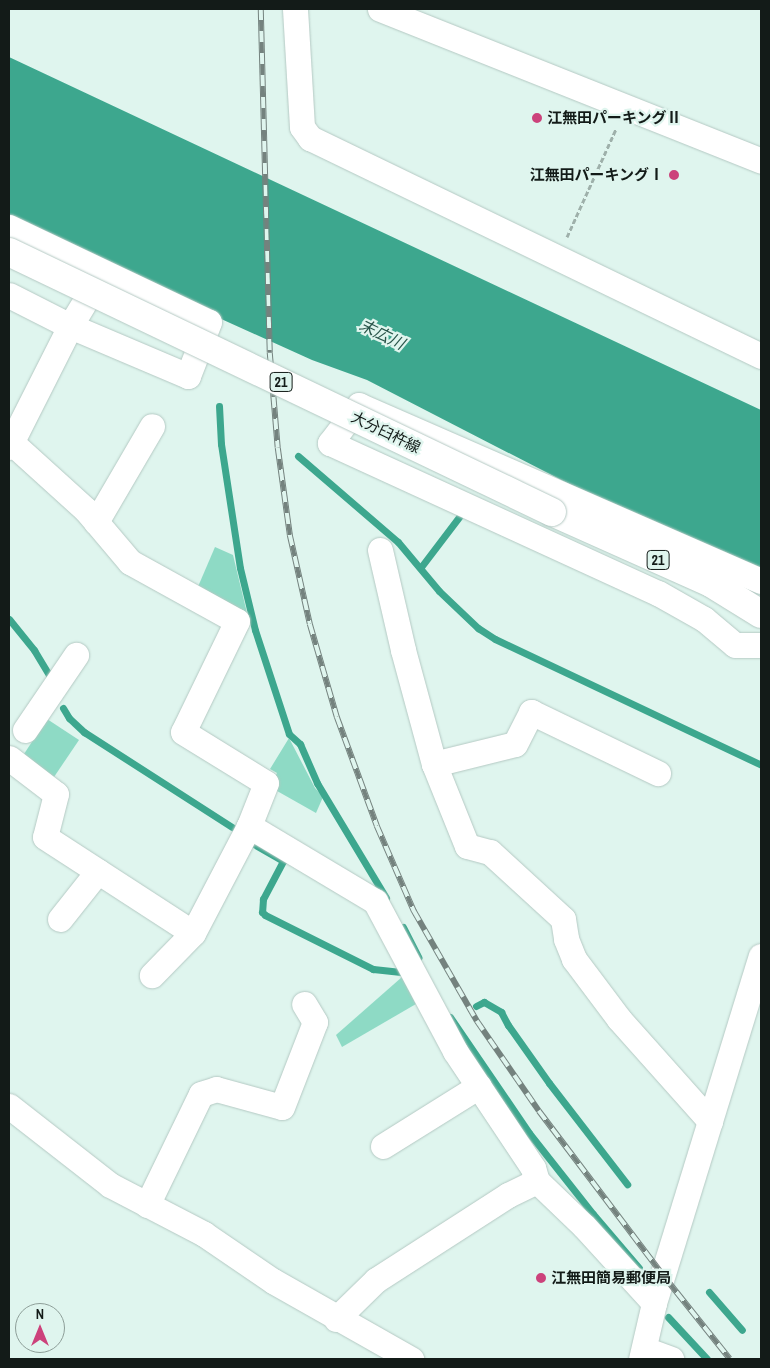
<!DOCTYPE html>
<html>
<head>
<meta charset="utf-8">
<style>
	body { margin:0 }
	#map { position:relative; width:770px; height:1368px; overflow:hidden; background:#dff5ee; font-family:"Archivo Narrow","Noto Sans JP",sans-serif }
	div>[style] { position:absolute }
	.green>* { inset:0; background:#8edac5 }
	.water>* { inset:0; background:#3da78e }
	.stream>* { height:7px; margin:-3.5px; padding:0 3.5px; transform-origin:3.5px; border-radius:3.5px; background:#3da78e }
	.path>* { height:3px; margin-top:-1.5px; transform-origin:0; background:repeating-linear-gradient(90deg,#9eb0aa 0 5px,transparent 0 7.5px) }
	.roads { filter:drop-shadow(0 0 1px #b4c9c3) drop-shadow(0 0 1px #b4c9c3) }
	.minor>* { height:25px; margin:-12.5px; padding:0 12.5px; transform-origin:12.5px; border-radius:12.5px; background:#fff }
	.major>* { height:28px; margin:-14px; padding:0 14px; transform-origin:14px; border-radius:14px; background:#fff }
	.rail>* { height:5.5px; margin-top:-2.75px; transform-origin:0; background:repeating-linear-gradient(90deg,#dff5ee 0 11px,#74827e 0 22px); box-sizing:border-box; border-block:1px solid #74827e }
	.bridges { filter:drop-shadow(0 0 1px #b4c9c3) drop-shadow(0 0 1px #b4c9c3) }
	.major-bridge>* { height:28px; margin:-14px; padding:0 14px; transform-origin:14px; border-radius:14px; background:#fff }
	.dots>* { width:14px; height:14px; translate:-50% -50%; box-sizing:border-box; border:2px solid #dff5ee; border-radius:50% }
	span { translate:-50% -50%; white-space:nowrap; text-align:center; line-height:1.15; -webkit-text-stroke:4.5px #dff5ee; paint-order:stroke }
	.shield-label span { padding:1px 4px; background:#dff5ee; border:1px solid; border-radius:4px; -webkit-text-stroke-width:0 }
	.shield-label { font-size:14px; color:#131b18; font-weight:700 }
	.poi-label { font-size:15px; color:#131b18; font-weight:700 }
	.left { translate:0 -50%; text-align:left }
	.right { translate:-100% -50%; text-align:right }
	.street-label { font-size:15px; color:#131b18 }
	.water-label { font-size:16px; color:#29554a; font-style:italic }
	.frame { position:absolute; inset:0; border:10px solid #131b18; pointer-events:none }
	.north { position:absolute; left:15px; top:1303px; width:50px; height:50px; box-sizing:border-box; background:#dff5ee; border:1px solid #8d9e98; border-radius:50%; rotate:0deg; font-size:14px; font-weight:700; line-height:20px; text-align:center; color:#131b18 }
	.north::after { content:''; display:block; margin:auto; width:18px; height:22px; background:#cc427b; clip-path:polygon(50% 0,100% 100%,50% 72%,0 100%) }
</style>
</head>
<body>
<div id="map">
	<div class="green">
		<div style="clip-path:polygon(215px 547px,233px 555px,247px 613px,197px 589px)"></div>
		<div style="clip-path:polygon(47px 719px,79px 740px,54px 777px,22px 757px)"></div>
		<div style="clip-path:polygon(289px 738px,315px 788px,323px 797px,316px 813px,270px 787px,277px 773px,270px 769px)"></div>
		<div style="clip-path:polygon(402px 977px,416px 1004px,342px 1047px,336px 1035px)"></div>
	</div>
	<div class="water">
		<div style="clip-path:polygon(9px 57px,761px 410px,761px 570px,602px 501px,367px 380px,312px 360px,9px 223px)"></div>
	</div>
	<div class="stream">
		<div style="left:219px;top:406px;width:38px;rotate:87deg"></div>
		<div style="left:221px;top:444px;width:125px;rotate:81.3deg"></div>
		<div style="left:240px;top:568px;width:64px;rotate:76.4deg"></div>
		<div style="left:255px;top:630px;width:109px;rotate:71.9deg"></div>
		<div style="left:289px;top:734px;width:15px;rotate:42deg"></div>
		<div style="left:300px;top:744px;width:43px;rotate:66.4deg"></div>
		<div style="left:317px;top:783px;width:134px;rotate:59deg"></div>
		<div style="left:298px;top:456px;width:132px;rotate:40.7deg"></div>
		<div style="left:398px;top:542px;width:64px;rotate:50.1deg"></div>
		<div style="left:439px;top:591px;width:54px;rotate:43.5deg"></div>
		<div style="left:478px;top:628px;width:20px;rotate:33deg"></div>
		<div style="left:495px;top:639px;width:294px;rotate:25.3deg"></div>
		<div style="left:421px;top:567px;width:63px;rotate:-52.8deg"></div>
		<div style="left:9px;top:619px;width:40px;rotate:51deg"></div>
		<div style="left:34px;top:650px;width:33px;rotate:59deg"></div>
		<div style="left:63px;top:708px;width:12px;rotate:59deg"></div>
		<div style="left:69px;top:718px;width:21px;rotate:43deg"></div>
		<div style="left:84px;top:732px;width:176px;rotate:32.7deg"></div>
		<div style="left:252px;top:843px;width:36px;rotate:30deg"></div>
		<div style="left:283px;top:861px;width:43px;rotate:117.8deg"></div>
		<div style="left:263px;top:899px;width:13px;rotate:94deg"></div>
		<div style="left:262px;top:912px;width:4px;rotate:45deg"></div>
		<div style="left:265px;top:915px;width:121px;rotate:26.6deg"></div>
		<div style="left:373px;top:969px;width:28px;rotate:6deg"></div>
		<div style="left:403px;top:927px;width:34px;rotate:63deg"></div>
		<div style="left:476px;top:1006px;width:9px;rotate:-27deg"></div>
		<div style="left:484px;top:1002px;width:20px;rotate:30deg"></div>
		<div style="left:501px;top:1012px;width:15px;rotate:62deg"></div>
		<div style="left:508px;top:1025px;width:71px;rotate:54.7deg"></div>
		<div style="left:549px;top:1083px;width:128px;rotate:52.3deg"></div>
		<div style="left:450px;top:1017px;width:140px;rotate:55.7deg"></div>
		<div style="left:529px;top:1133px;width:103px;rotate:51.7deg"></div>
		<div style="left:593px;top:1214px;width:71px;rotate:49.6deg"></div>
		<div style="left:709px;top:1292px;width:50px;rotate:49deg"></div>
		<div style="left:668px;top:1317px;width:57px;rotate:47.1deg"></div>
	</div>
	<div class="path">
		<div style="left:567px;top:237px;width:119px;rotate:-65.6deg"></div>
	</div>
	<div class="roads">
		<div class="minor">
			<div style="left:295px;top:9px;width:118px;rotate:86.6deg"></div>
			<div style="left:302px;top:127px;width:14px;rotate:54deg"></div>
			<div style="left:310px;top:138px;width:501px;rotate:25.8deg"></div>
			<div style="left:380px;top:9px;width:410px;rotate:21.7deg"></div>
			<div style="left:9px;top:227px;width:221px;rotate:25.4deg"></div>
			<div style="left:209px;top:322px;width:58px;rotate:111.3deg"></div>
			<div style="left:188px;top:376px;width:128px;rotate:-157deg"></div>
			<div style="left:70px;top:326px;width:68px;rotate:-153.1deg"></div>
			<div style="left:11px;top:442px;width:101px;rotate:42.2deg"></div>
			<div style="left:86px;top:510px;width:68px;rotate:49.8deg"></div>
			<div style="left:130px;top:562px;width:122px;rotate:28.9deg"></div>
			<div style="left:237px;top:621px;width:123px;rotate:115.9deg"></div>
			<div style="left:183px;top:732px;width:97px;rotate:31.6deg"></div>
			<div style="left:266px;top:783px;width:46px;rotate:111.6deg"></div>
			<div style="left:249px;top:826px;width:121px;rotate:117.6deg"></div>
			<div style="left:193px;top:933px;width:59px;rotate:134.3deg"></div>
			<div style="left:9px;top:447px;width:136px;rotate:-63.2deg"></div>
			<div style="left:70px;top:326px;width:60px;rotate:-58.7deg"></div>
			<div style="left:96px;top:522px;width:111px;rotate:-59.7deg"></div>
			<div style="left:380px;top:550px;width:103px;rotate:77deg"></div>
			<div style="left:403px;top:650px;width:118px;rotate:74.8deg"></div>
			<div style="left:434px;top:764px;width:88px;rotate:68.1deg"></div>
			<div style="left:467px;top:846px;width:24px;rotate:15deg"></div>
			<div style="left:490px;top:852px;width:99px;rotate:42.5deg"></div>
			<div style="left:563px;top:919px;width:20px;rotate:81deg"></div>
			<div style="left:566px;top:939px;width:22px;rotate:68deg"></div>
			<div style="left:574px;top:959px;width:75px;rotate:53.1deg"></div>
			<div style="left:619px;top:1019px;width:137px;rotate:48.3deg"></div>
			<div style="left:761px;top:581px;width:439px;rotate:-156.4deg"></div>
			<div style="left:359px;top:405px;width:48px;rotate:127.3deg"></div>
			<div style="left:330px;top:443px;width:361px;rotate:24.6deg"></div>
			<div style="left:658px;top:593px;width:53px;rotate:29.5deg"></div>
			<div style="left:704px;top:619px;width:40px;rotate:40deg"></div>
			<div style="left:735px;top:645px;width:26px"></div>
			<div style="left:25px;top:730px;width:91px;rotate:-55.8deg"></div>
			<div style="left:9px;top:758px;width:59px;rotate:37.5deg"></div>
			<div style="left:56px;top:794px;width:44px;rotate:104.3deg"></div>
			<div style="left:45px;top:837px;width:176px;rotate:33deg"></div>
			<div style="left:434px;top:764px;width:83px;rotate:-13.9deg"></div>
			<div style="left:515px;top:744px;width:36px;rotate:-63deg"></div>
			<div style="left:531px;top:712px;width:141px;rotate:25.7deg"></div>
			<div style="left:249px;top:826px;width:147px;rotate:30.8deg"></div>
			<div style="left:375px;top:901px;width:170px;rotate:61.9deg"></div>
			<div style="left:455px;top:1051px;width:141px;rotate:56.3deg"></div>
			<div style="left:533px;top:1168px;width:14px;rotate:73deg"></div>
			<div style="left:537px;top:1181px;width:65px;rotate:43.8deg"></div>
			<div style="left:584px;top:1226px;width:104px;rotate:47.7deg"></div>
			<div style="left:60px;top:919px;width:61px;rotate:-51.6deg"></div>
			<div style="left:9px;top:1106px;width:128px;rotate:38deg"></div>
			<div style="left:110px;top:1185px;width:106px;rotate:27.5deg"></div>
			<div style="left:204px;top:1234px;width:83px;rotate:34.3deg"></div>
			<div style="left:273px;top:1281px;width:159px;rotate:29.5deg"></div>
			<div style="left:383px;top:1146px;width:113px;rotate:-32deg"></div>
			<div style="left:147px;top:1205px;width:123px;rotate:-64.1deg"></div>
			<div style="left:201px;top:1094px;width:16px;rotate:-18deg"></div>
			<div style="left:216px;top:1089px;width:68px;rotate:15.3deg"></div>
			<div style="left:282px;top:1107px;width:91px;rotate:-68.8deg"></div>
			<div style="left:315px;top:1022px;width:21px;rotate:-121deg"></div>
			<div style="left:336px;top:1319px;width:56px;rotate:-44.3deg"></div>
			<div style="left:376px;top:1280px;width:157px;rotate:-32.8deg"></div>
			<div style="left:508px;top:1195px;width:32px;rotate:-26deg"></div>
			<div style="left:644px;top:1349px;width:29px;rotate:20deg"></div>
			<div style="left:641px;top:1359px;width:57px;rotate:-76.9deg"></div>
			<div style="left:654px;top:1303px;width:363px;rotate:-72.9deg"></div>
		</div>
		<div class="major">
			<div style="left:552px;top:512px;width:174px;rotate:24.1deg"></div>
			<div style="left:711px;top:583px;width:59px;rotate:31.8deg"></div>
		</div>
	</div>
	<div class="rail">
		<div style="left:261px;top:9px;width:344px;rotate:88.5deg"></div>
		<div style="left:270px;top:353px;width:95px;rotate:85.2deg"></div>
		<div style="left:278px;top:448px;width:88px;rotate:82.1deg"></div>
		<div style="left:290px;top:535px;width:91px;rotate:77.3deg"></div>
		<div style="left:310px;top:624px;width:97px;rotate:73.8deg"></div>
		<div style="left:337px;top:717px;width:116px;rotate:69.8deg"></div>
		<div style="left:377px;top:826px;width:93px;rotate:66.5deg"></div>
		<div style="left:414px;top:911px;width:127px;rotate:60.2deg"></div>
		<div style="left:477px;top:1021px;width:109px;rotate:55.4deg"></div>
		<div style="left:539px;top:1111px;width:206px;rotate:52.9deg"></div>
		<div style="left:663px;top:1275px;width:107px;rotate:51.4deg"></div>
	</div>
	<div class="bridges">
		<div class="major-bridge">
			<div style="left:9px;top:252px;width:602px;rotate:25.59deg"></div>
		</div>
	</div>
	<div class="dots">
		<div style="left:537px;top:118px;background:#cc427b"></div>
		<div style="left:674px;top:175px;background:#cc427b"></div>
		<div style="left:541px;top:1278px;background:#cc427b"></div>
	</div>
	<div class="shield-label">
		<span style="left:281px;top:382px">21</span>
		<span style="left:658px;top:560px">21</span>
	</div>
	<div class="poi-label">
		<span class="left" style="left:547px;top:118px">江無田パーキングⅡ</span>
		<span class="right" style="left:664px;top:175px">江無田パーキングⅠ</span>
		<span class="left" style="left:551px;top:1278px">江無田簡易郵便局</span>
	</div>
	<div class="street-label">
		<span style="left:386px;top:432px;rotate:26deg">大分臼杵線</span>
	</div>
	<div class="water-label">
		<span style="left:382px;top:334px;rotate:26deg">末広川</span>
	</div>
	<div class="frame"></div>
	<div class="north">N</div>
</div>
</body>
</html>
